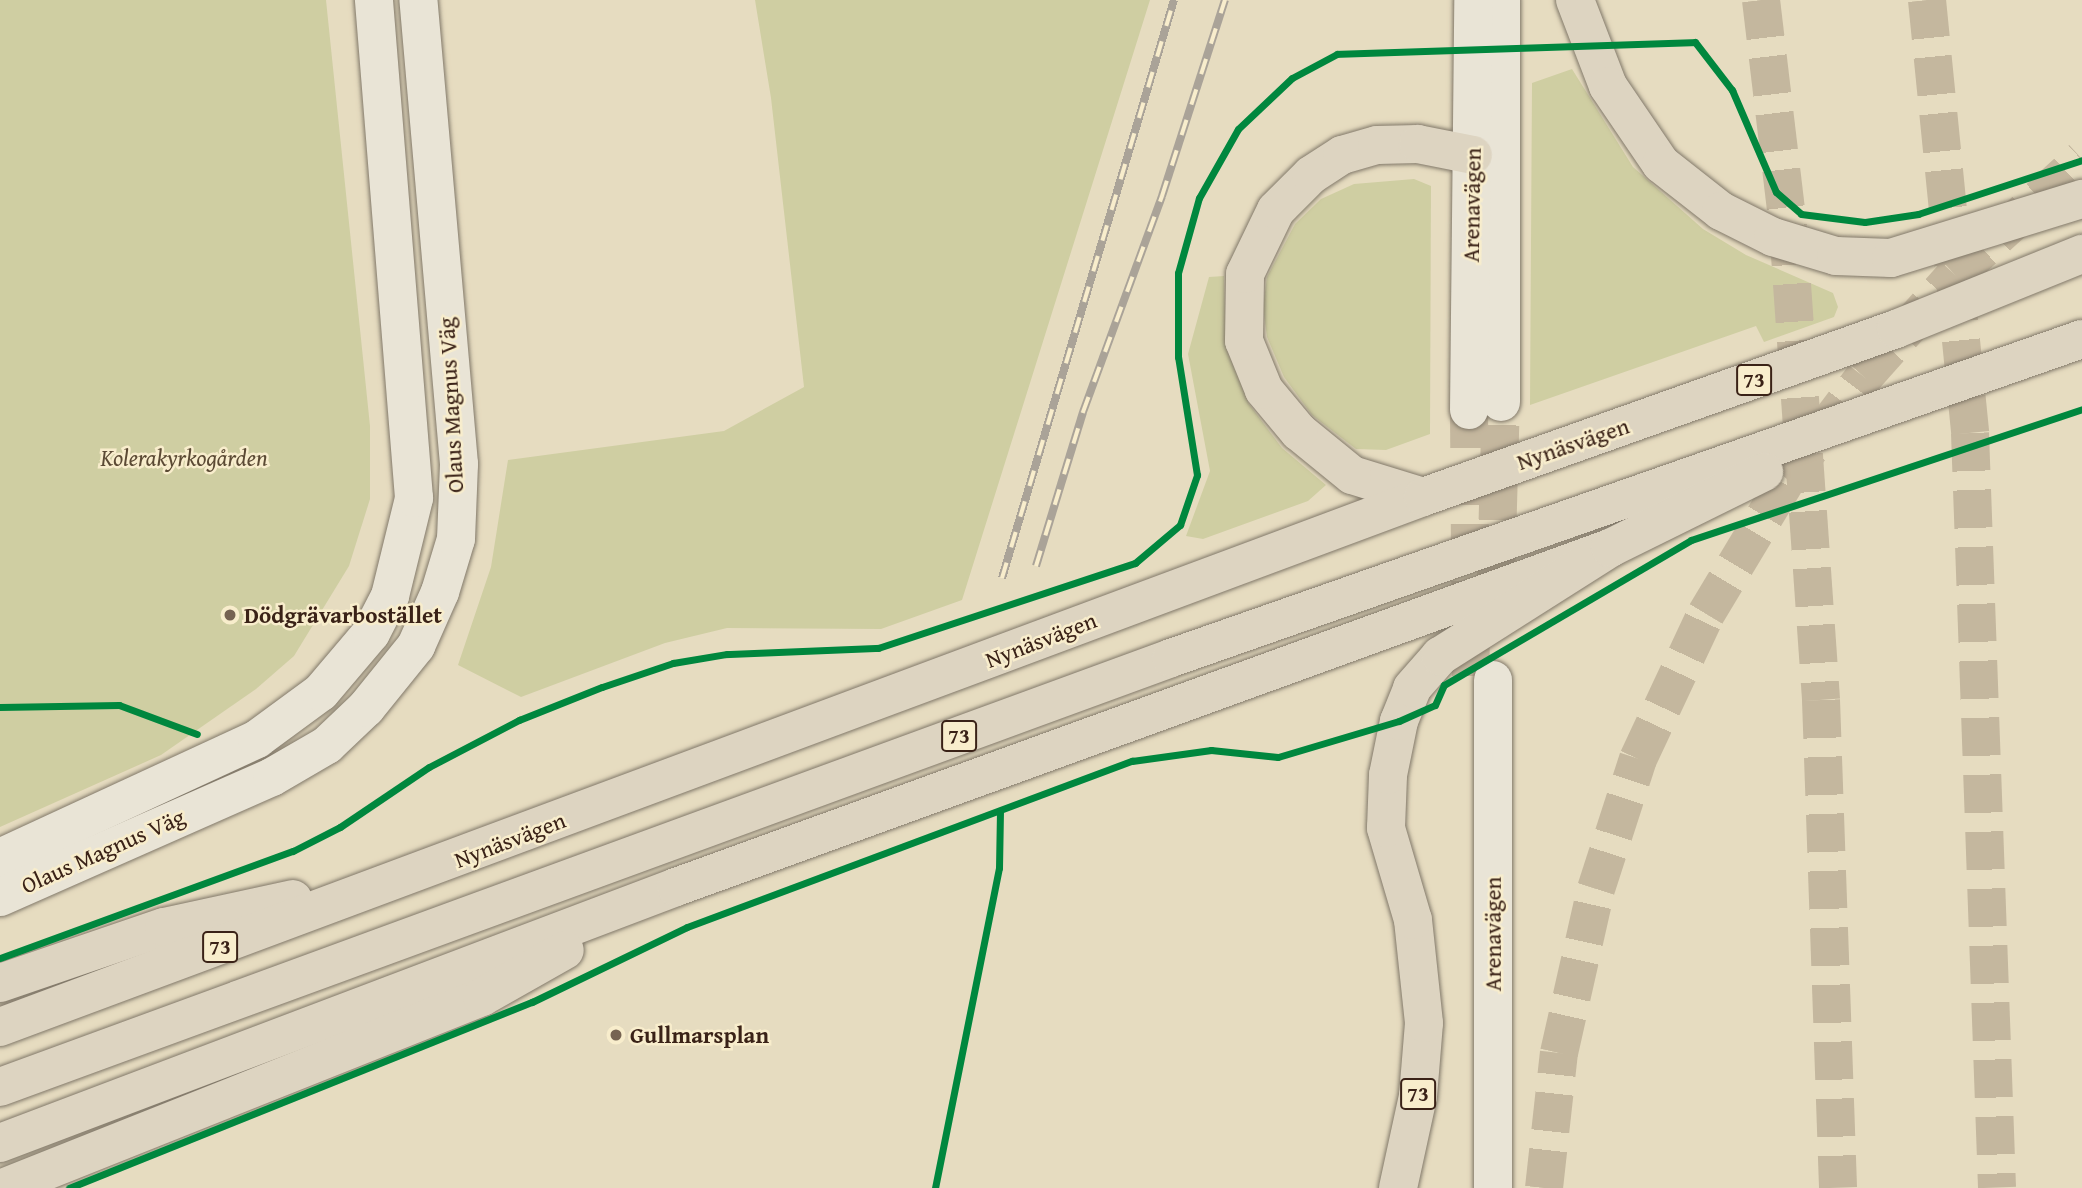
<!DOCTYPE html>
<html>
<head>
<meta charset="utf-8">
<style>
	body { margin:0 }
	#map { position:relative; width:2082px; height:1188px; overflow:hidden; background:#e6dcc0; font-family:"Gentium Book Plus",serif }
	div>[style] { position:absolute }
	.green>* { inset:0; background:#cfcea2 }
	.secondary-tunnel>* { height:38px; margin-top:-19px; transform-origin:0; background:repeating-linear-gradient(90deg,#c4b79e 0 38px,transparent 0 57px) }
	.highway-tunnel>* { height:38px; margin-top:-19px; transform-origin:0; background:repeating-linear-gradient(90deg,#c4b79e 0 38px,transparent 0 57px) }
	.roads { filter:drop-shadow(0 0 2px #817869) drop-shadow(0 0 2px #817869) }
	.secondary>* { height:38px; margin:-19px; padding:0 19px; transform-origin:19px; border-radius:19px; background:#e9e4d6 }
	.highway>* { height:38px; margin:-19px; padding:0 19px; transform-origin:19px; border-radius:19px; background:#ddd4c1 }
	.rail>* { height:8px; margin-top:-4px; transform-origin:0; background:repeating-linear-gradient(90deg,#f8edcc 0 16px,#aaa398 0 32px); box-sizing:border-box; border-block:2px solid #aaa398 }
	.cycleway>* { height:7px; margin:-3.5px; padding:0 3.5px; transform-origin:3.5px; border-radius:3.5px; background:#00873e }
	.dots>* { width:19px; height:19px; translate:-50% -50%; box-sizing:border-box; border:4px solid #f8edcc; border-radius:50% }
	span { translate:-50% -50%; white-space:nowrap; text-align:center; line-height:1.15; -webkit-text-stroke:5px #f8edcc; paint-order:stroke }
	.shield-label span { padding:2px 5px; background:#f8edcc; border:2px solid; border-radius:5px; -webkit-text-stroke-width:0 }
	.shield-label { font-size:21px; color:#3a2217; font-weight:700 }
	.street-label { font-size:23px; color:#3a2217 }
	.park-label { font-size:23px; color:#5b4a34; font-style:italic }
	.poi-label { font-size:23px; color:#3a2217; font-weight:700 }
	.left { translate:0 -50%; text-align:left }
</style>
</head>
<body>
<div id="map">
	<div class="green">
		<div style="clip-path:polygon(0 0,326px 0,370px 426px,370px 499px,349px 566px,294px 656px,256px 689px,161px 755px,0 827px)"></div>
		<div style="clip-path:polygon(755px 0,1150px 0,962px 600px,881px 629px,727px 628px,665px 643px,521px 697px,458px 665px,491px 567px,508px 460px,724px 431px,804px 387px,771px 98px)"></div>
		<div style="clip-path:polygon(1572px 69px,1633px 167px,1703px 229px,1746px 255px,1833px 293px,1838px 307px,1834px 317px,1764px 342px,1756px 326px,1530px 405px,1532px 83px)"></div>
		<div style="clip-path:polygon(1414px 179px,1431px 186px,1430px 434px,1386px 450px,1356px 449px,1312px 415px,1284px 377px,1267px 337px,1263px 307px,1267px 277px,1295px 224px,1321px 199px,1354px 184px)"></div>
		<div style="clip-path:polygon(1224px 276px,1226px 348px,1249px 404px,1282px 448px,1326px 485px,1308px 501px,1203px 539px,1186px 536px,1210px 471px,1188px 354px,1209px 277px)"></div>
	</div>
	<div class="secondary-tunnel">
		<div style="left:1469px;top:410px;width:281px;rotate:89.6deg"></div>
		<div style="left:1496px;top:577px;width:175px;rotate:-88.4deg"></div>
	</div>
	<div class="highway-tunnel">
		<div style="left:1761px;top:0;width:229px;rotate:83.2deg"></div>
		<div style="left:1788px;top:227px;width:474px;rotate:86deg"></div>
		<div style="left:1821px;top:700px;width:488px;rotate:88deg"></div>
		<div style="left:1927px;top:0;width:435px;rotate:84.3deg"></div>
		<div style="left:1970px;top:433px;width:755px;rotate:87.95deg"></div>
		<div style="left:1544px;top:1188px;width:136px;rotate:-83.7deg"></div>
		<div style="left:1559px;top:1053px;width:168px;rotate:-77.3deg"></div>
		<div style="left:1596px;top:889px;width:137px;rotate:-72.1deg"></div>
		<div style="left:1638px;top:759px;width:160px;rotate:-64.9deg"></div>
		<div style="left:1706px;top:614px;width:157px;rotate:-59deg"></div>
		<div style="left:1787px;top:479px;width:128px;rotate:-53deg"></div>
		<div style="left:1864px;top:377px;width:137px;rotate:-48.3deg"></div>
		<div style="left:1955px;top:275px;width:172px;rotate:-42.4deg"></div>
	</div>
	<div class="roads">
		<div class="secondary">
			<div style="left:1501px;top:402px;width:402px;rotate:-90deg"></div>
			<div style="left:1469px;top:410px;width:410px;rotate:-89.4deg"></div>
			<div style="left:1493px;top:680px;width:508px;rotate:90deg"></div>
			<div style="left:0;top:858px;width:283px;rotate:-24.8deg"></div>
			<div style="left:257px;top:739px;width:79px;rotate:-36.3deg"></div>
			<div style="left:321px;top:692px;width:77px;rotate:-49.7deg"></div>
			<div style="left:371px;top:633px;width:42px;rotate:-62.8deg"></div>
			<div style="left:390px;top:596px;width:101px;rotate:-76.2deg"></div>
			<div style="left:414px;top:498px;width:500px;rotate:-94.6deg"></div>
			<div style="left:0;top:897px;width:297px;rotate:-23.8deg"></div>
			<div style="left:272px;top:777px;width:64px;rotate:-30.2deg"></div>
			<div style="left:327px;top:745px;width:54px;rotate:-43.5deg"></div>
			<div style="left:366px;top:708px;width:80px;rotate:-51.1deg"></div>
			<div style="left:416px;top:646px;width:59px;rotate:-66deg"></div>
			<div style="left:440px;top:592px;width:55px;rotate:-73.2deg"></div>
			<div style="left:456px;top:539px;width:75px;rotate:-87.7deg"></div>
			<div style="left:459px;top:464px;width:466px;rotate:-95deg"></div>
		</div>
		<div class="highway">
			<div style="left:1575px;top:0;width:92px;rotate:69deg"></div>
			<div style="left:1608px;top:86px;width:94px;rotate:55.8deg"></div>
			<div style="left:1661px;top:164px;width:76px;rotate:38.1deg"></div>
			<div style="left:1721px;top:211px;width:58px;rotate:26.6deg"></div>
			<div style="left:1773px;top:237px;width:66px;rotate:16.8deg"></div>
			<div style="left:1836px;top:256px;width:55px;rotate:2.1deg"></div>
			<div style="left:1891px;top:258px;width:200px;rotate:-17.2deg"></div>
			<div style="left:1423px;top:497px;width:74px;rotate:-162.8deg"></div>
			<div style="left:1352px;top:475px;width:68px;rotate:-140.9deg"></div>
			<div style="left:1299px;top:432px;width:55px;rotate:-129.8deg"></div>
			<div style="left:1264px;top:390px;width:53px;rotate:-112.2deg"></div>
			<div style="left:1244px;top:341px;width:67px;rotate:-89.1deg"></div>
			<div style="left:1245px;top:274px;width:71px;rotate:-64.2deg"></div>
			<div style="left:1276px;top:210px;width:49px;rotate:-45deg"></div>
			<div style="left:1311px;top:175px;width:37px;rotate:-33deg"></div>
			<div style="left:1342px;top:155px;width:36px;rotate:-16deg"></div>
			<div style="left:1377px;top:145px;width:41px;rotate:-1.4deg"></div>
			<div style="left:1418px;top:144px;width:56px;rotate:11.3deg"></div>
			<div style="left:0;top:983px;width:173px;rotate:-18.9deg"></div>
			<div style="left:164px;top:927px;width:132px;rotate:-12.2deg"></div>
			<div style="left:0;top:1027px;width:1518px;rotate:-20.43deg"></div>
			<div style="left:1423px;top:497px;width:502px;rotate:-19.55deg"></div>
			<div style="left:1896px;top:329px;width:201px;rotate:-22deg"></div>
			<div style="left:0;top:1087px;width:1247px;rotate:-20.12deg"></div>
			<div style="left:1171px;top:658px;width:965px;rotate:-19.3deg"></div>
			<div style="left:0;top:1143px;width:723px;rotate:-20.74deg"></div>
			<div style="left:676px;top:887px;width:994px;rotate:-19.95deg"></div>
			<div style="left:3px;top:1188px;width:516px;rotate:-21.74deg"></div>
			<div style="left:482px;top:997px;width:95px;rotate:-29.5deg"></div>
			<div style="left:1398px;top:1188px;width:94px;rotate:-77.7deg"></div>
			<div style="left:1418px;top:1096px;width:73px;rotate:-85.3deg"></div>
			<div style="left:1424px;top:1023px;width:104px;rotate:-96.1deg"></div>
			<div style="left:1413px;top:920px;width:96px;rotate:-106.4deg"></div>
			<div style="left:1386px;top:828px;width:53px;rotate:-87.8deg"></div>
			<div style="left:1388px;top:775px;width:55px;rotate:-78.5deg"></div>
			<div style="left:1399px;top:721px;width:35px;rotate:-68deg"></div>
			<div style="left:1412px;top:688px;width:43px;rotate:-48.8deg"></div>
			<div style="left:1440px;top:656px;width:201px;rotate:-32.4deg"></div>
			<div style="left:1610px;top:548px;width:172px;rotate:-26.3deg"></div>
		</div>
	</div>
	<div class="rail">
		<div style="left:1036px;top:566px;width:161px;rotate:-73deg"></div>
		<div style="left:1083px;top:412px;width:230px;rotate:-69.9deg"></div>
		<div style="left:1162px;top:196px;width:206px;rotate:-72.2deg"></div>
		<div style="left:1002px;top:578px;width:603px;rotate:-73.43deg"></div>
	</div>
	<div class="cycleway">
		<div style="left:0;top:707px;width:119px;rotate:-1deg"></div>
		<div style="left:119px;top:705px;width:83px;rotate:20.4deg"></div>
		<div style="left:0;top:958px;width:312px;rotate:-20.1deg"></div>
		<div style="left:293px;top:851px;width:53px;rotate:-27.1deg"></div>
		<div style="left:340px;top:827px;width:107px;rotate:-34deg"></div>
		<div style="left:429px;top:767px;width:102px;rotate:-27.6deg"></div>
		<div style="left:519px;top:720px;width:89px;rotate:-21.7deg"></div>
		<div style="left:602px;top:687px;width:75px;rotate:-18.7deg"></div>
		<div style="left:673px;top:663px;width:55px;rotate:-9.5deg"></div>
		<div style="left:727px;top:654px;width:151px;rotate:-2.3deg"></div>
		<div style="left:878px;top:648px;width:271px;rotate:-18.3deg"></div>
		<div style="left:1135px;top:563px;width:59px;rotate:-40.2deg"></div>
		<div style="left:1180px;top:525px;width:53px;rotate:-71.2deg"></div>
		<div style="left:1197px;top:475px;width:120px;rotate:-99.1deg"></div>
		<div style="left:1178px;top:357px;width:84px;rotate:-90deg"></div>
		<div style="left:1178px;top:273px;width:78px;rotate:-74.4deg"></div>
		<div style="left:1199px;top:198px;width:79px;rotate:-60.5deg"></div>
		<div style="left:1238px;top:129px;width:74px;rotate:-43.4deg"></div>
		<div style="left:1292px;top:78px;width:51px;rotate:-28.1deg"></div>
		<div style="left:1337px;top:54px;width:358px;rotate:-1.9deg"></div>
		<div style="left:1695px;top:42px;width:61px;rotate:52.4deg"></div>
		<div style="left:1732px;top:90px;width:111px;rotate:66.7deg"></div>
		<div style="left:1776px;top:192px;width:33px;rotate:41deg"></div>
		<div style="left:1801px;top:214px;width:64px;rotate:7.1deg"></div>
		<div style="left:1865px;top:222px;width:54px;rotate:-8.6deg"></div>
		<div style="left:1918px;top:214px;width:173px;rotate:-18.2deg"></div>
		<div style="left:69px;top:1188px;width:499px;rotate:-21.9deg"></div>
		<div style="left:532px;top:1002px;width:172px;rotate:-25.8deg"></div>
		<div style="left:687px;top:927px;width:475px;rotate:-20.5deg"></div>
		<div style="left:1132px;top:761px;width:80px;rotate:-7.9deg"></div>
		<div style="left:1211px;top:750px;width:67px;rotate:6deg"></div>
		<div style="left:1278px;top:757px;width:126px;rotate:-16.6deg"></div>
		<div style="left:1399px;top:721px;width:39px;rotate:-24deg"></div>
		<div style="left:1435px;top:705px;width:22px;rotate:-66deg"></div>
		<div style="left:1444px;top:685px;width:286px;rotate:-30.4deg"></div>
		<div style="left:1691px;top:540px;width:412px;rotate:-18.5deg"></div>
		<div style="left:935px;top:1188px;width:326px;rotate:-78.7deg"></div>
		<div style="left:999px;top:868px;width:57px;rotate:-89deg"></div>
	</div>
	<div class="dots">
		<div style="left:230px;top:615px;background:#766352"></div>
		<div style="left:616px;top:1035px;background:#766352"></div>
	</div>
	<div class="shield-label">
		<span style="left:1754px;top:380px">73</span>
		<span style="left:959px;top:736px">73</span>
		<span style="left:220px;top:947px">73</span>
		<span style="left:1418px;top:1094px">73</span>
	</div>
	<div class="street-label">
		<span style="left:1472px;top:205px;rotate:-89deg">Arenavägen</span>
		<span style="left:451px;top:405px;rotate:-93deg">Olaus Magnus Väg</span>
		<span style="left:1573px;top:444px;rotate:-19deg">Nynäsvägen</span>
		<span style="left:1041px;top:640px;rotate:-21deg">Nynäsvägen</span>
		<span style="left:510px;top:840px;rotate:-21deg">Nynäsvägen</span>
		<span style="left:103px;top:851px;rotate:-24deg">Olaus Magnus Väg</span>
		<span style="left:1493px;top:934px;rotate:-90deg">Arenavägen</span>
	</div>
	<div class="park-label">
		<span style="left:184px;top:458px">Kolerakyrkogården</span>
	</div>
	<div class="poi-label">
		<span class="left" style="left:244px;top:615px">Dödgrävarbostället</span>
		<span class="left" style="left:630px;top:1035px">Gullmarsplan</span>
	</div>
</div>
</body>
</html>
